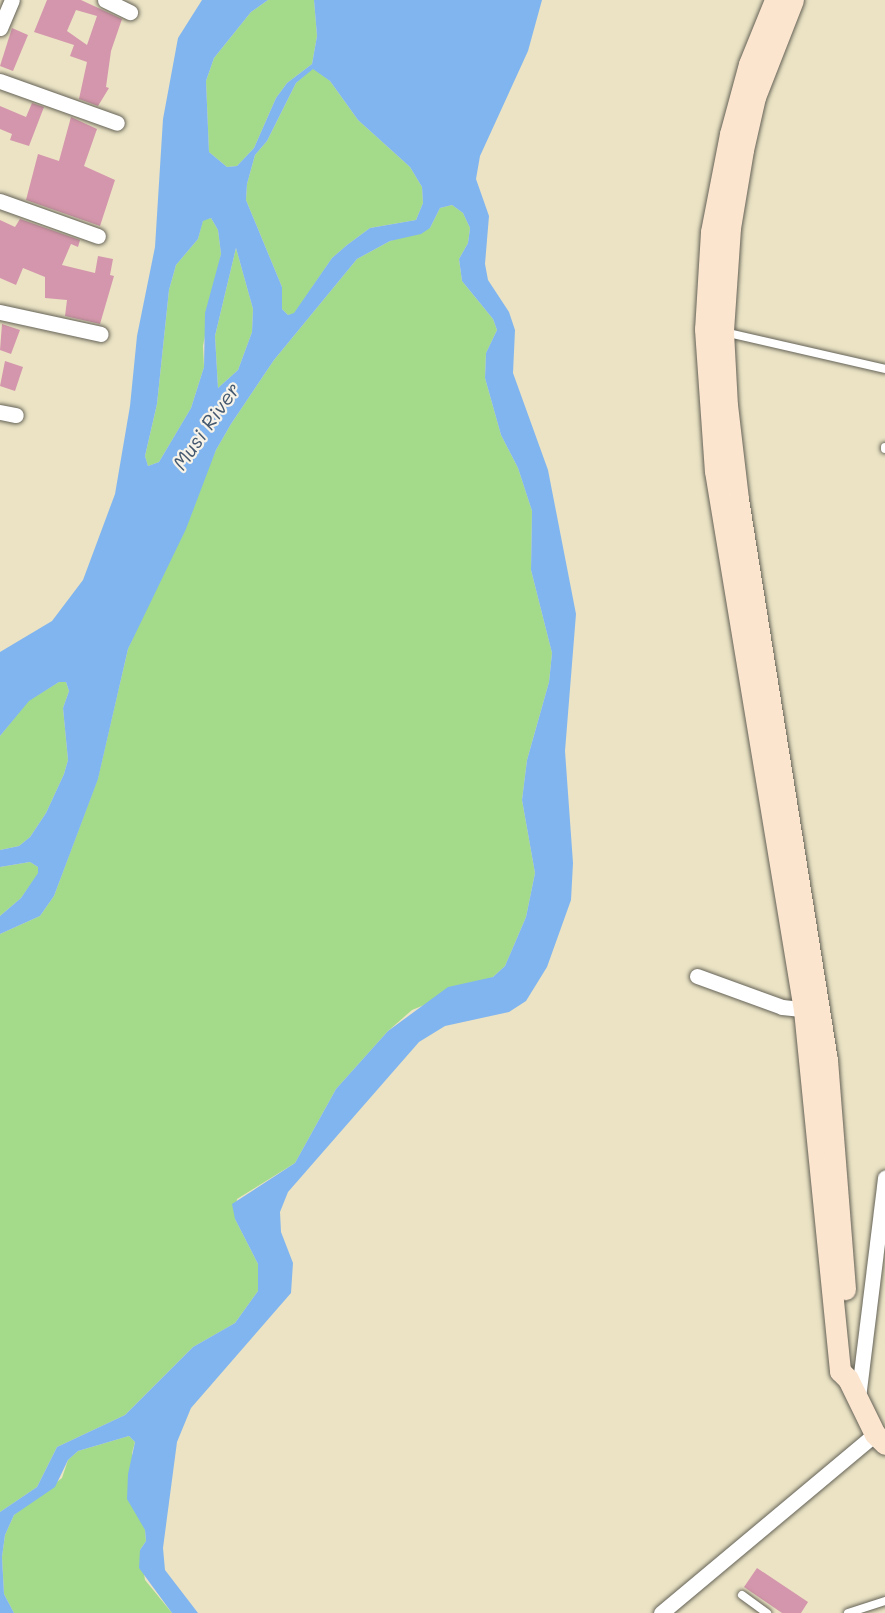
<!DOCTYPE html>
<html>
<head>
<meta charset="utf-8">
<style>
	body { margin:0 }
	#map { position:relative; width:885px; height:1613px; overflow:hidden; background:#ebe3c4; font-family:Mali,sans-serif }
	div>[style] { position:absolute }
	.green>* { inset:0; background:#a4db8b }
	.water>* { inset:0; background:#81b5ef }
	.building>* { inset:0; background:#d496ac }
	.roads { filter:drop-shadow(0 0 2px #646257) drop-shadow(0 0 2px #646257) }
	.lane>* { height:8px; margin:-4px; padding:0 4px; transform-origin:4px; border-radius:4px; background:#fff }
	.street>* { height:15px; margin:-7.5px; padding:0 7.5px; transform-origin:7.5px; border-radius:7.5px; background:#fff }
	.secondary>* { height:21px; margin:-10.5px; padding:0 10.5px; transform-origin:10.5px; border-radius:10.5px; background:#fce5cf }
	span { translate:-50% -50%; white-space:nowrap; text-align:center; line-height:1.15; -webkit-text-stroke:4.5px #f7f3e8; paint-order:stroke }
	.water-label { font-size:20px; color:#445970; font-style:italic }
</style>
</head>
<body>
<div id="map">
	<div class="green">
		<div style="clip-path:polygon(268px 0,314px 0,317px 36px,312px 64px,287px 83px,276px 98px,254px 148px,237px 166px,227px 167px,209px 152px,206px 81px,214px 58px,251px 12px)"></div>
		<div style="clip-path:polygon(313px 68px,330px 81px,358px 120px,410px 167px,422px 187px,423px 203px,416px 220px,370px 228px,347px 245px,332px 258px,294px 314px,288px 315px,282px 309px,282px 287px,246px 200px,247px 184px,255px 155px,267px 141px,296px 83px)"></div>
		<div style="clip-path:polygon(452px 205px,463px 213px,470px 228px,468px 243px,459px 259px,462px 281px,493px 319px,497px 330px,486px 353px,485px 378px,501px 435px,518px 468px,532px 511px,531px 570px,552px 653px,549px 682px,527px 760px,522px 800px,535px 873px,526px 917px,505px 966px,493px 977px,412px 1010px,388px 1031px,336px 1089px,295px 1163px,237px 1199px,235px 1219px,258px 1264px,258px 1291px,235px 1323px,193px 1347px,125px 1415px,57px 1447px,37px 1487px,0 1512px,0 934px,40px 916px,54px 896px,98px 778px,128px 649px,216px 450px,231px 424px,274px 360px,357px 259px,390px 241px,430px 228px,440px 208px)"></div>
		<div style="clip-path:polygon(211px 218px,218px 230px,221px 254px,203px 346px,204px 367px,191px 408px,159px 462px,148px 466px,145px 456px,157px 404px,169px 290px,176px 265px,198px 239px,203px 220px)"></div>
		<div style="clip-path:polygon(236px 248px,253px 309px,252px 332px,238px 370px,218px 388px,215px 336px)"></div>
		<div style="clip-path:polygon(59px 682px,66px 682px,69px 691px,63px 708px,68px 760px,64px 774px,46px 813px,30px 837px,19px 846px,0 850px,0 736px,28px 701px)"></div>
		<div style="clip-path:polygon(30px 862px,38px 867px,39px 873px,21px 898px,0 916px,0 867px)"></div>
		<div style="clip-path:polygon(129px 1436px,135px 1442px,132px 1453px,145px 1530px,146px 1541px,140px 1550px,145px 1580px,172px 1613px,14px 1613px,4px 1594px,2px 1557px,5px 1535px,14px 1515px,62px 1478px,68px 1460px,78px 1451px)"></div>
	</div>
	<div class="water">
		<div style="clip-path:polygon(evenodd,202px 0,268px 0,251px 12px,214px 58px,206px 81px,209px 152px,227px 167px,237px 166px,254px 148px,276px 98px,287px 83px,312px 64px,317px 36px,314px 0,542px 0,528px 51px,480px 156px,476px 179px,489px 216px,485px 264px,488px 280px,509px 312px,515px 330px,513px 373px,548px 470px,576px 614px,565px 751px,573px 863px,571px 900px,547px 967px,526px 1001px,509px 1012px,445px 1026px,419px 1042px,288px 1192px,280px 1212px,281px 1232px,293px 1263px,291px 1293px,191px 1408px,177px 1442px,163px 1548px,165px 1570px,198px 1613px,172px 1613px,139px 1568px,140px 1550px,146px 1541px,145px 1530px,127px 1499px,128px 1474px,135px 1442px,129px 1436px,78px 1451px,68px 1460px,55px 1487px,14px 1515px,5px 1535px,2px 1557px,4px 1594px,14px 1613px,0 1613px,0 1512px,37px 1487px,57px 1447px,125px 1415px,193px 1347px,235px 1323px,258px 1291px,258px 1264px,235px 1219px,232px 1204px,295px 1163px,336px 1089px,388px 1031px,448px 987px,493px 977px,505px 966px,526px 917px,535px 873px,522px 800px,527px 760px,549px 682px,552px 653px,531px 570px,532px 511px,518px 468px,501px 435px,485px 378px,486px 353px,497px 330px,493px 319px,462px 281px,459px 259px,468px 243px,470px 228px,463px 213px,452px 205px,440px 208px,430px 228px,421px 234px,390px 241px,357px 259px,274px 360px,231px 424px,216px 450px,186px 529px,128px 649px,98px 779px,54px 896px,40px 916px,0 934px,0 916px,21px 898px,38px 873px,38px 867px,30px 862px,0 867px,0 850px,19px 846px,30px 837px,46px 813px,64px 774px,68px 760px,63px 708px,69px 691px,66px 682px,59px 682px,29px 701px,0 736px,0 652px,52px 621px,83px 580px,115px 494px,130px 406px,137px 336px,155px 247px,163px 119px,178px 38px,202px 0,313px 69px,330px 81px,358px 120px,410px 167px,422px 187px,423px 203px,416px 220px,370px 228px,347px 245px,332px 258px,294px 313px,288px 315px,282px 309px,282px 287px,246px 200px,247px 184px,255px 155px,267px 141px,296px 83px,313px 69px,202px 0,211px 218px,218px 230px,221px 254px,205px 313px,204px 367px,191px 408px,159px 462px,148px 466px,145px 456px,157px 404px,169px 290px,176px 265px,198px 239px,203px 221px,211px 218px,202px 0,236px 248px,253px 309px,252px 332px,238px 370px,218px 388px,215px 336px,236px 248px)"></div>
	</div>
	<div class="building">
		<div style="clip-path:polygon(evenodd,47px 0,81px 0,122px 19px,111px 51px,106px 87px,109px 88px,98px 106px,79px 99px,87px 62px,70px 56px,74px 45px,34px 32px,47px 0,76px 10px,97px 16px,87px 45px,67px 31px,76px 10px)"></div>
		<div style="clip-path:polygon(12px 28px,28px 35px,13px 71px,0 66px)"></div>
		<div style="clip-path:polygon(32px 103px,44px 107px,29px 146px,10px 140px,12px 134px,0 129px,0 106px,26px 117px)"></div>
		<div style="clip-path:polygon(71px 117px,97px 129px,84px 166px,115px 180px,100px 226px,26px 200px,38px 154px,59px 161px)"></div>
		<div style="clip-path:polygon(20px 219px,80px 240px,78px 247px,71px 244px,62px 265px,95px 273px,98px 256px,113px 259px,110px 275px,114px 276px,100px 324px,65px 316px,67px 300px,45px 298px,45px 277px,23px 268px,16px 285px,0 278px,0 220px,15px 227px)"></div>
		<div style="clip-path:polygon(2px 324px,20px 330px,11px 354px,0 350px)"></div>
		<div style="clip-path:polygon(5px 361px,23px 367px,15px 391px,0 386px)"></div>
		<div style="clip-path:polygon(757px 1568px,808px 1602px,801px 1613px,782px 1613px,744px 1587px)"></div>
	</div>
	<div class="roads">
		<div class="lane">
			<div style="left:724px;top:332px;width:165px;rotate:12.9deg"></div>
			<div style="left:885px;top:449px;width:2px;rotate:-90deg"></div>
			<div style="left:742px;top:1595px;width:31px;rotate:36deg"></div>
			<div style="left:848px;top:1613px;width:39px;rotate:-18deg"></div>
		</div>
		<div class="street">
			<div style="left:105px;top:0;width:28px;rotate:26deg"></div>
			<div style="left:0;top:28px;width:30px;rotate:-67deg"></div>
			<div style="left:0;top:81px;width:124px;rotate:19.7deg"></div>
			<div style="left:0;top:201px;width:104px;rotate:19.7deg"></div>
			<div style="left:0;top:312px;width:103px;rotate:12.3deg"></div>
			<div style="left:0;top:412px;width:16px;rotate:11deg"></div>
			<div style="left:697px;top:976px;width:90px;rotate:20deg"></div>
			<div style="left:782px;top:1007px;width:29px;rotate:6deg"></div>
			<div style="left:858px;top:1398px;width:222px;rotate:-83deg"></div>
			<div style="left:661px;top:1613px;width:279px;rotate:-39.9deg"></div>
		</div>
		<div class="secondary">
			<div style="left:775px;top:0;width:69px;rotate:112.1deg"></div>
			<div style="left:749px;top:64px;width:73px;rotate:105.2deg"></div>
			<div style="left:730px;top:134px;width:100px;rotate:101deg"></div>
			<div style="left:711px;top:232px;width:97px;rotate:93.5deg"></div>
			<div style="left:705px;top:329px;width:142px;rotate:86deg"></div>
			<div style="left:715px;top:471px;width:546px;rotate:80.62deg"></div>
			<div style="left:804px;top:1010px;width:363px;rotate:84.3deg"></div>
			<div style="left:840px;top:1371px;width:11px;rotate:45deg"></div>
			<div style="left:848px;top:1379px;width:61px;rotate:63.9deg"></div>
			<div style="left:875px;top:1434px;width:14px;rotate:45deg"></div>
			<div style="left:793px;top:0;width:104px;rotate:111.4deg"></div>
			<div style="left:755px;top:97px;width:54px;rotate:102.8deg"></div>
			<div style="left:743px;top:150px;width:79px;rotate:99.5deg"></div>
			<div style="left:730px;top:228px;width:104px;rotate:93.9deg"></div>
			<div style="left:723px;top:332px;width:73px;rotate:86.9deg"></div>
			<div style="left:727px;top:405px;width:95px;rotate:83.3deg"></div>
			<div style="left:738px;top:499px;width:568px;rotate:80.99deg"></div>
			<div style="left:827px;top:1060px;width:230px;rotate:85.5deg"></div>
		</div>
	</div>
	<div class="water-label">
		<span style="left:206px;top:426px;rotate:-55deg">Musi River</span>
	</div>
</div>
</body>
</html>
